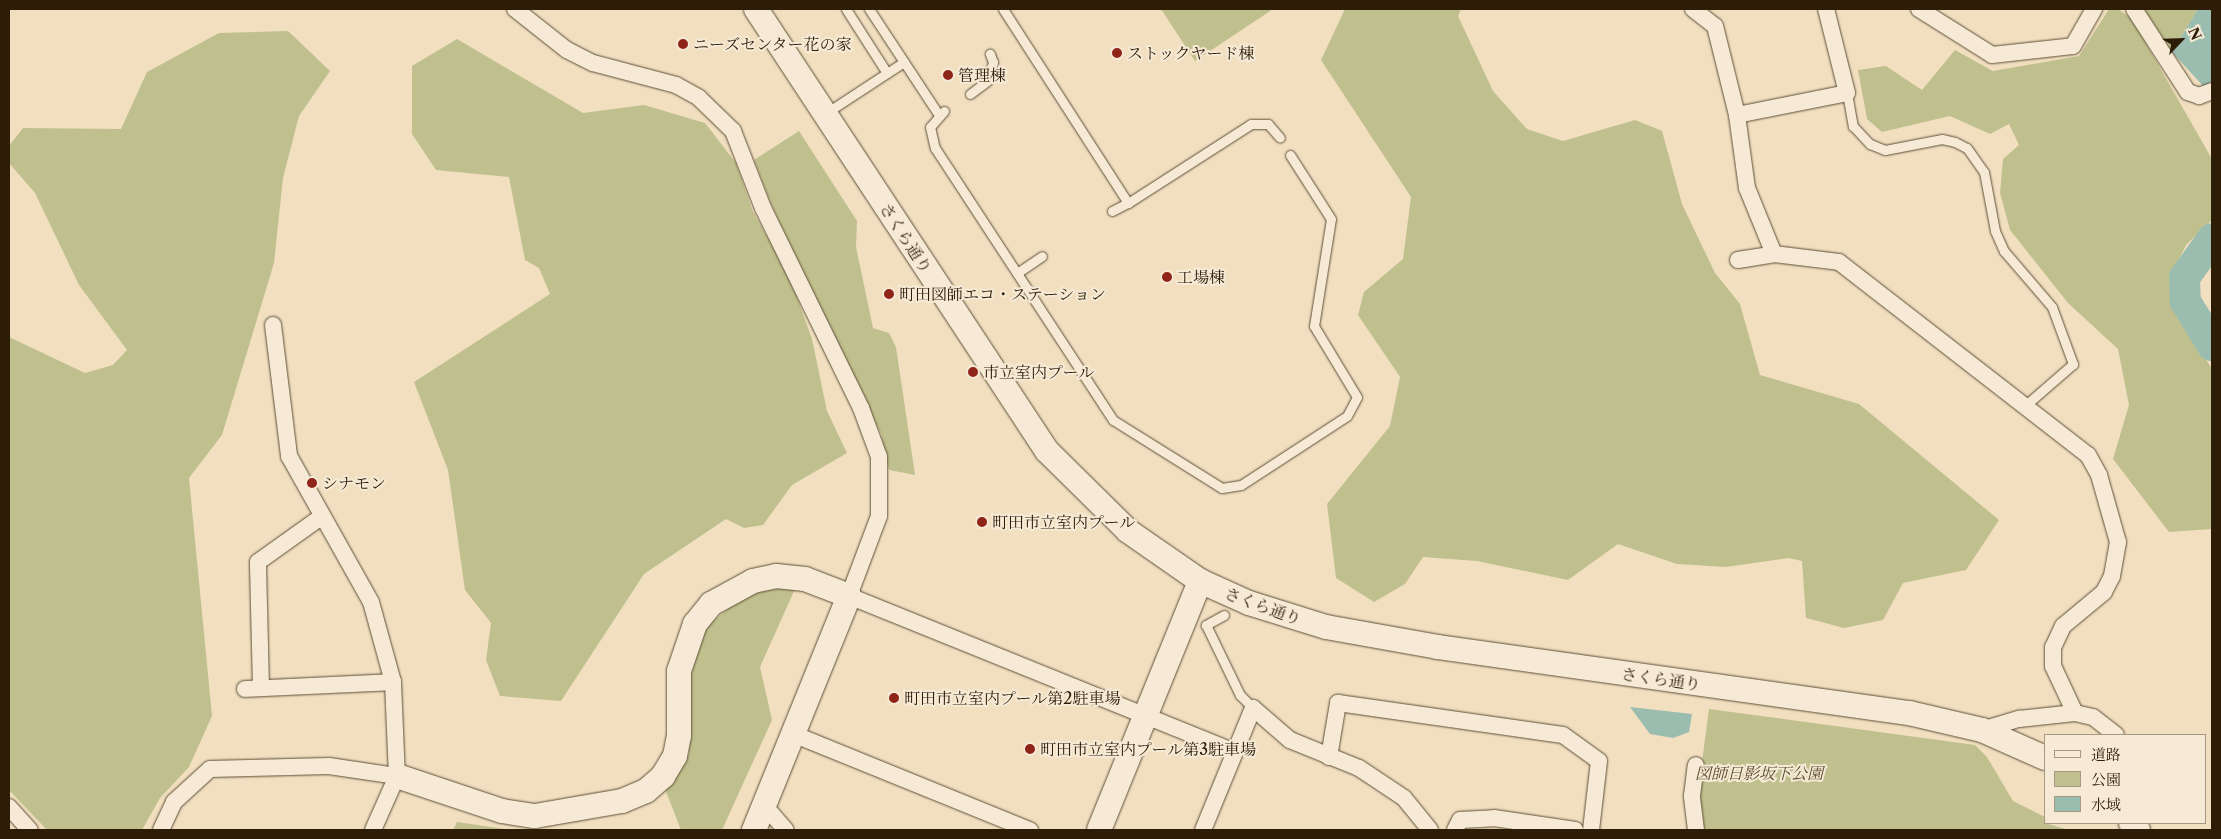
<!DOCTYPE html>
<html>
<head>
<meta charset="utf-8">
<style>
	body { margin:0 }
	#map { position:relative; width:2221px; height:839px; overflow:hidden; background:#f1dfc0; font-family:"Libre Caslon Text","Noto Serif JP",serif }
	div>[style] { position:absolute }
	.green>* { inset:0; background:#c0c08e }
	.water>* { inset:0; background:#9bbdb0 }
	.river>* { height:31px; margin:-15.5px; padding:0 15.5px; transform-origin:15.5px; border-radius:15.5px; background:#9bbdb0 }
	.roads { filter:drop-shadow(0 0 1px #5e4e35) drop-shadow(0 0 1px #5e4e35) }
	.lane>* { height:9px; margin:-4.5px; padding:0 4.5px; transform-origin:4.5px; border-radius:4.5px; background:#f6ead6 }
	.street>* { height:16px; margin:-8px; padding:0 8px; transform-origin:8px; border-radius:8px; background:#f6ead6 }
	.secondary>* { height:24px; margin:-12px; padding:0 12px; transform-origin:12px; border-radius:12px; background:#f6ead6 }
	.dots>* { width:14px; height:14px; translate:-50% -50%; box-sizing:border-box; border:2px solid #f6ead6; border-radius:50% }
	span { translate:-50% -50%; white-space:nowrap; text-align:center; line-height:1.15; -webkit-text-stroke:4px #f6ead6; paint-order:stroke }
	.poi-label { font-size:16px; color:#2d1d07 }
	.left { translate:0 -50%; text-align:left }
	.street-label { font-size:16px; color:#2d1d07 }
	.park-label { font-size:16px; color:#594e30; font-style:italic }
	.frame { position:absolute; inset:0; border:10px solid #2d1d07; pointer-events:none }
	.legend { position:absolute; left:2044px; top:734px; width:162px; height:90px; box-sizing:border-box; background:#f6ead6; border:1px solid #a69883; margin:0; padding:6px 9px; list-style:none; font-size:15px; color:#2d1d07 }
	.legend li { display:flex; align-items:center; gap:10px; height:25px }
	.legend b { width:25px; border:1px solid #a69883 }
	.north { position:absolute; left:2156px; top:15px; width:50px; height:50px; -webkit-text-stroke:4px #f6ead6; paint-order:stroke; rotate:66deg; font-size:14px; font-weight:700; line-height:20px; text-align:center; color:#2d1d07 }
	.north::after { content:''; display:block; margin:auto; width:18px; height:22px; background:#2d1d07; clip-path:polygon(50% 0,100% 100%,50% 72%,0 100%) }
</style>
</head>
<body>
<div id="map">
	<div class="green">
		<div style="clip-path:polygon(1161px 9px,1273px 9px,1195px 61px)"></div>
		<div style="clip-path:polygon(1345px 9px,1461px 9px,1458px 16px,1493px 91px,1527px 129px,1563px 141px,1635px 120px,1662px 131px,1682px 204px,1715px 273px,1740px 304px,1760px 375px,1859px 404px,1999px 520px,1966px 570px,1903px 583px,1883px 620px,1844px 628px,1806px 618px,1802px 561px,1789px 558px,1726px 567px,1677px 564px,1618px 544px,1568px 580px,1477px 561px,1423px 557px,1405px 584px,1374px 602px,1336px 578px,1327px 504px,1390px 426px,1400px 377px,1358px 315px,1364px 292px,1403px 259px,1411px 197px,1321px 60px)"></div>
		<div style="clip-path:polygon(2109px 9px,2118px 9px,2132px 19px,2212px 159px,2212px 220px,2186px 245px,2172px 273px,2173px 307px,2212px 369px,2212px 529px,2169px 532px,2113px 459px,2129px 405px,2118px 349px,2068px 303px,2010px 230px,2000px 193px,2003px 159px,2019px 145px,2009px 124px,1990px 134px,1950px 116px,1882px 132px,1867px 119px,1858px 70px,1886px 66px,1922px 90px,1955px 50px,1993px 71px,2079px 56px)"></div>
		<div style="clip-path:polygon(2144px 9px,2198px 9px,2172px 52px)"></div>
		<div style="clip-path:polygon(288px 31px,330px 71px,299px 116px,283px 178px,274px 263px,222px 435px,189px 478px,212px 716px,189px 767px,160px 798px,142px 830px,47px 830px,9px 790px,9px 337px,85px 373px,113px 365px,127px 350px,79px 285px,35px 193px,9px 163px,9px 146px,23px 128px,121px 129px,147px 72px,219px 33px)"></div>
		<div style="clip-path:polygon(457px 39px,583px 113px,644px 105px,705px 123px,736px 163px,753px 212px,789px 275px,812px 339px,827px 411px,847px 453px,792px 485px,763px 525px,744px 528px,726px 519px,644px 574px,561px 701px,500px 696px,486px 660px,491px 623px,465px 590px,448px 470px,414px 382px,550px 294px,539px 268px,525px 260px,509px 177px,436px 170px,412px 134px,412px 66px)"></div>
		<div style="clip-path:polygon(799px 131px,857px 221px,856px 247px,873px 328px,889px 333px,896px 347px,915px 475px,889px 470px,881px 434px,772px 206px,754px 160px)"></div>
		<div style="clip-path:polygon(775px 589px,795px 589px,760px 667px,772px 720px,722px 830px,681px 830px,665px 789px,689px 754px,691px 661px,707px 626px,746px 594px)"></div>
		<div style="clip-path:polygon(1709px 709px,1975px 745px,1987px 757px,2013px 801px,2045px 817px,2045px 823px,2069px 830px,1699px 830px,1696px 807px)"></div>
		<div style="clip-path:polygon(457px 822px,511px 830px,453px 830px)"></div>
	</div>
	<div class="water">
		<div style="clip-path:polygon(2198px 9px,2212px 9px,2212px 82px,2203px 86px,2172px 52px)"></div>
		<div style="clip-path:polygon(1630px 707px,1692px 714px,1689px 732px,1673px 738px,1650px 734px)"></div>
	</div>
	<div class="river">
		<div style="left:2212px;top:238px;width:48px;rotate:125.7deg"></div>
		<div style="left:2184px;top:277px;width:24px;rotate:88deg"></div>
		<div style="left:2185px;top:301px;width:52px;rotate:58.5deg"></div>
	</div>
	<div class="roads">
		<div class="lane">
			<div style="left:846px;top:9px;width:76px;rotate:57.4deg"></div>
			<div style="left:887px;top:73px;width:20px;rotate:-33deg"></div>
			<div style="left:904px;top:62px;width:64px;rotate:-123.4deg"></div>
			<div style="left:1003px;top:9px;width:231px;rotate:57.2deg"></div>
			<div style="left:1128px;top:203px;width:146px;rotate:-32.7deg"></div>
			<div style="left:1251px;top:124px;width:17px"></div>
			<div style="left:1268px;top:124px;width:18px;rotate:49deg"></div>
			<div style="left:904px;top:62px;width:64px;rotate:56.6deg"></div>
			<div style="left:1847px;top:93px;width:34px;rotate:80deg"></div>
			<div style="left:1853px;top:126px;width:25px;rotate:47deg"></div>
			<div style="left:1870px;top:144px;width:16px;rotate:22deg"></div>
			<div style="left:1885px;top:150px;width:58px;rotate:-10.9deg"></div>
			<div style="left:1942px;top:139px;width:13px;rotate:13deg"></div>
			<div style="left:1955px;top:142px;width:13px;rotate:27deg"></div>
			<div style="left:1967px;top:148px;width:29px;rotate:55deg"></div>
			<div style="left:1984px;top:172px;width:60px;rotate:79.4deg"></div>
			<div style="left:1995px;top:231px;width:22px;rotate:66deg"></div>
			<div style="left:2004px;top:251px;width:74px;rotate:49.4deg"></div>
			<div style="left:2052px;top:307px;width:61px;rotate:69.8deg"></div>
			<div style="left:2073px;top:364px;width:61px;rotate:139deg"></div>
			<div style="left:970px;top:94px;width:21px;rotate:-37deg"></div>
			<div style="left:987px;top:81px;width:20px;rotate:-72deg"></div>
			<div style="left:993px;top:62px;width:9px;rotate:-111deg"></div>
			<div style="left:944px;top:111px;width:21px;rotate:131deg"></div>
			<div style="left:930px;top:127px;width:22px;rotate:77deg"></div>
			<div style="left:935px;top:148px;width:325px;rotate:56.8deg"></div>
			<div style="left:1113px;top:420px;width:128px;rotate:32deg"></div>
			<div style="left:1222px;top:488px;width:19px;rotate:-9deg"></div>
			<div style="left:1241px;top:485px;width:126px;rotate:-33.1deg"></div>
			<div style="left:1347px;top:416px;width:21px;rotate:-62deg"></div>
			<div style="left:1357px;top:397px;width:83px;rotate:-121.2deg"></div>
			<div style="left:1314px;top:326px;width:108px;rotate:-81deg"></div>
			<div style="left:1331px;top:219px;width:76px;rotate:-122.6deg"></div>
			<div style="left:826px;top:113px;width:73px;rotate:-33.3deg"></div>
			<div style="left:1112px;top:211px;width:18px;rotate:-27deg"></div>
			<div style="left:1017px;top:273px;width:30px;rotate:-34deg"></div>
			<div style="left:1224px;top:615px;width:21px;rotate:151deg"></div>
			<div style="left:1206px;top:625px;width:78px;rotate:64.1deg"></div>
			<div style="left:1240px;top:695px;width:18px;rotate:45deg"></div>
		</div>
		<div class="street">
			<div style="left:515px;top:9px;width:66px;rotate:38.3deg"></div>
			<div style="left:567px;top:50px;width:29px;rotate:27deg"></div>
			<div style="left:593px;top:63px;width:86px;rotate:14.8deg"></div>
			<div style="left:676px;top:85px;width:26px;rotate:29deg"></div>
			<div style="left:699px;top:98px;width:47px;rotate:44.1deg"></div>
			<div style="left:733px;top:131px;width:83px;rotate:68.7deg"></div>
			<div style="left:763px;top:208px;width:223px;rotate:63.9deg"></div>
			<div style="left:861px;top:408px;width:52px;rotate:69.8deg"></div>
			<div style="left:879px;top:457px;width:59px;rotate:90deg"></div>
			<div style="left:879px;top:516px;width:85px;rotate:110.6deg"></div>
			<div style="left:849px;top:596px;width:416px;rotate:22deg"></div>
			<div style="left:1693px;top:9px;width:28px;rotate:38deg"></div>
			<div style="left:1715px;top:26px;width:92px;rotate:76.1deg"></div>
			<div style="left:1737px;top:115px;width:74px;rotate:82.2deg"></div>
			<div style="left:1747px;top:188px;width:71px;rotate:67.8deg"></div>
			<div style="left:1919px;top:9px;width:86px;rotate:32.2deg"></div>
			<div style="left:1992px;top:55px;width:81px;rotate:-6.3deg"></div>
			<div style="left:2073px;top:46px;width:43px;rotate:-60.4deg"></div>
			<div style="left:2134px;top:9px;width:99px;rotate:57deg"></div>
			<div style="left:2188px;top:92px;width:12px;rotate:20deg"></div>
			<div style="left:2199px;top:96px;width:14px;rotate:-21deg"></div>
			<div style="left:1737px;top:115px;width:112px;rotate:-11.3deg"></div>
			<div style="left:1847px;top:93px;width:87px;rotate:-104deg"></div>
			<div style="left:1738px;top:260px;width:36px;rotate:-9deg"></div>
			<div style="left:1774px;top:254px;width:65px;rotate:7deg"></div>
			<div style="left:1839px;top:262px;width:315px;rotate:37.8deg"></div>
			<div style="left:2088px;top:455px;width:23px;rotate:61deg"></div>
			<div style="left:2099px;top:475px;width:70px;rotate:74.2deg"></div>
			<div style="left:2118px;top:542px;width:35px;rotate:100deg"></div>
			<div style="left:2112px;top:576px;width:18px;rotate:117deg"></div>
			<div style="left:2104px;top:592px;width:53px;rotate:140.3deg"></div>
			<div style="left:2063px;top:626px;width:23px;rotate:115deg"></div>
			<div style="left:2053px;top:647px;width:19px;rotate:90deg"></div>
			<div style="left:2053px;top:666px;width:52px;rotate:64.9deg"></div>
			<div style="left:273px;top:325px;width:132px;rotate:83deg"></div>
			<div style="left:289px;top:456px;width:167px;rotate:60.7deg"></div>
			<div style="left:371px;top:602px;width:83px;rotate:74.6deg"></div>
			<div style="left:393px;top:682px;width:94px;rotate:87.6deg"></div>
			<div style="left:397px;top:776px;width:59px;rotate:114deg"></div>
			<div style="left:261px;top:688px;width:126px;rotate:-91.4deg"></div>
			<div style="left:258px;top:562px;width:77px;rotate:-35.5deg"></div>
			<div style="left:245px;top:689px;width:148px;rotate:-2.7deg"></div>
			<div style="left:1982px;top:730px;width:39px;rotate:-17deg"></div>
			<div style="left:2019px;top:719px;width:56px;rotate:-6.1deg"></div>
			<div style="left:2075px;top:713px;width:18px;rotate:13deg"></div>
			<div style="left:2093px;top:717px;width:29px;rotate:38deg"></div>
			<div style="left:793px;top:734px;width:256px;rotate:22.1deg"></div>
			<div style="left:1329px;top:757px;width:55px;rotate:-80.5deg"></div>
			<div style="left:1338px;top:703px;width:227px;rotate:8.1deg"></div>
			<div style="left:1563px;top:735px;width:44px;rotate:35.8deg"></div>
			<div style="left:1599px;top:761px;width:69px;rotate:96.6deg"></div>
			<div style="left:764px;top:805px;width:33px;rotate:49deg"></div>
			<div style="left:9px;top:807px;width:31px;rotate:48deg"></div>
			<div style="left:161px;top:830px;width:31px;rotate:-65deg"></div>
			<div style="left:174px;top:802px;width:49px;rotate:-42.5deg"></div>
			<div style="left:210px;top:769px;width:119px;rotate:-1.4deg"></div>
			<div style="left:329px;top:766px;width:69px;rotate:8.4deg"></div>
			<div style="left:1203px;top:830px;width:132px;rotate:-67.7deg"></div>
			<div style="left:1253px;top:708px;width:49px;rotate:40.9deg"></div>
			<div style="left:1290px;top:740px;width:74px;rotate:22.1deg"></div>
			<div style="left:1359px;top:768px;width:54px;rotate:33.7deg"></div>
			<div style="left:1404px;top:798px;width:41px;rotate:50.9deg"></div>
			<div style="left:1455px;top:830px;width:11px;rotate:-63deg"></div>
			<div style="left:1460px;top:820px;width:34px;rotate:-3deg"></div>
			<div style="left:1494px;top:818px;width:82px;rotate:8.4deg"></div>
			<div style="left:1696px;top:830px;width:34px;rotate:-97deg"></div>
			<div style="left:1692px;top:796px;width:31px;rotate:-83deg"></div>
		</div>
		<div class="secondary">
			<div style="left:756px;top:9px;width:529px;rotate:56.64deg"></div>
			<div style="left:1047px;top:451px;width:114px;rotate:44.6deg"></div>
			<div style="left:1128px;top:531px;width:88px;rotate:34.8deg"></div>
			<div style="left:1200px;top:581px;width:54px;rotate:24.2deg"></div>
			<div style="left:1249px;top:603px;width:81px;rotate:17.3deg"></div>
			<div style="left:1326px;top:627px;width:114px;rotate:10.1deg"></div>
			<div style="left:1438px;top:647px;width:476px;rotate:8deg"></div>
			<div style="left:1909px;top:713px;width:75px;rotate:13.1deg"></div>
			<div style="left:1982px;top:730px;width:69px;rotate:24deg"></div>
			<div style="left:397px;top:776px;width:111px;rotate:18.4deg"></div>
			<div style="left:502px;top:811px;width:33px;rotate:9deg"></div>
			<div style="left:535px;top:816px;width:88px;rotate:-9.8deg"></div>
			<div style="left:622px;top:801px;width:26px;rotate:-23deg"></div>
			<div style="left:646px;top:791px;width:23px;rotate:-41deg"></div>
			<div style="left:663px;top:776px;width:23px;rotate:-59deg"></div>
			<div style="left:675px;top:756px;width:20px;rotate:-79deg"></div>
			<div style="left:679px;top:736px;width:65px;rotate:-90deg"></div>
			<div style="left:679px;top:671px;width:50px;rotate:-71.2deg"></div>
			<div style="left:695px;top:624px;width:26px;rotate:-51deg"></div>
			<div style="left:711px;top:604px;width:48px;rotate:-28.7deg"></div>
			<div style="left:753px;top:581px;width:24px;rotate:-12deg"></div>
			<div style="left:776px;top:576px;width:29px;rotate:6deg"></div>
			<div style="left:805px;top:579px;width:47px;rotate:21.1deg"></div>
			<div style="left:849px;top:596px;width:253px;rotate:112.1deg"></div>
			<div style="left:2131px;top:823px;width:10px;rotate:45deg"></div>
			<div style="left:1099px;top:830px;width:269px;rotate:-67.9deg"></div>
		</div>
	</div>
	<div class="dots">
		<div style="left:683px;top:44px;background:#8f2418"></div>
		<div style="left:1117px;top:53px;background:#8f2418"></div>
		<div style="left:948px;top:75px;background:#8f2418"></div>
		<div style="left:1167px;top:277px;background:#8f2418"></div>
		<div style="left:889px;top:294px;background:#8f2418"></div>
		<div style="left:973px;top:372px;background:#8f2418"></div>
		<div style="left:312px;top:483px;background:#8f2418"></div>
		<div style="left:982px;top:522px;background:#8f2418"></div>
		<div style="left:894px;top:698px;background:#8f2418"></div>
		<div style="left:1030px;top:749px;background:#8f2418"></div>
	</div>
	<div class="poi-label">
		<span class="left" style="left:693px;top:44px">ニーズセンター花の家</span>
		<span class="left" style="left:1127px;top:53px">ストックヤード棟</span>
		<span class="left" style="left:958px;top:75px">管理棟</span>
		<span class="left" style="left:1177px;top:277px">工場棟</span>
		<span class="left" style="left:899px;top:294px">町田図師エコ・ステーション</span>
		<span class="left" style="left:983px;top:372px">市立室内プール</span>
		<span class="left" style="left:322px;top:483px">シナモン</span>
		<span class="left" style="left:992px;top:522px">町田市立室内プール</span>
		<span class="left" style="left:904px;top:698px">町田市立室内プール第2駐車場</span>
		<span class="left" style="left:1040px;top:749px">町田市立室内プール第3駐車場</span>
	</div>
	<div class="street-label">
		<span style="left:906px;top:238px;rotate:57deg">さくら通り</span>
		<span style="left:1263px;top:606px;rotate:20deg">さくら通り</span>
		<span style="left:1661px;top:679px;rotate:8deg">さくら通り</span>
	</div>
	<div class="park-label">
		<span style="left:1759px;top:773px">図師日影坂下公園</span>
	</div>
	<div class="frame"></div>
	<ul class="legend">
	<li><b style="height:6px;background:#f6ead6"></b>道路</li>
	<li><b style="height:14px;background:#c0c08e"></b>公園</li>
	<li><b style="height:14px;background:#9bbdb0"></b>水域</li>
	</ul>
	<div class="north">N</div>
</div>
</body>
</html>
